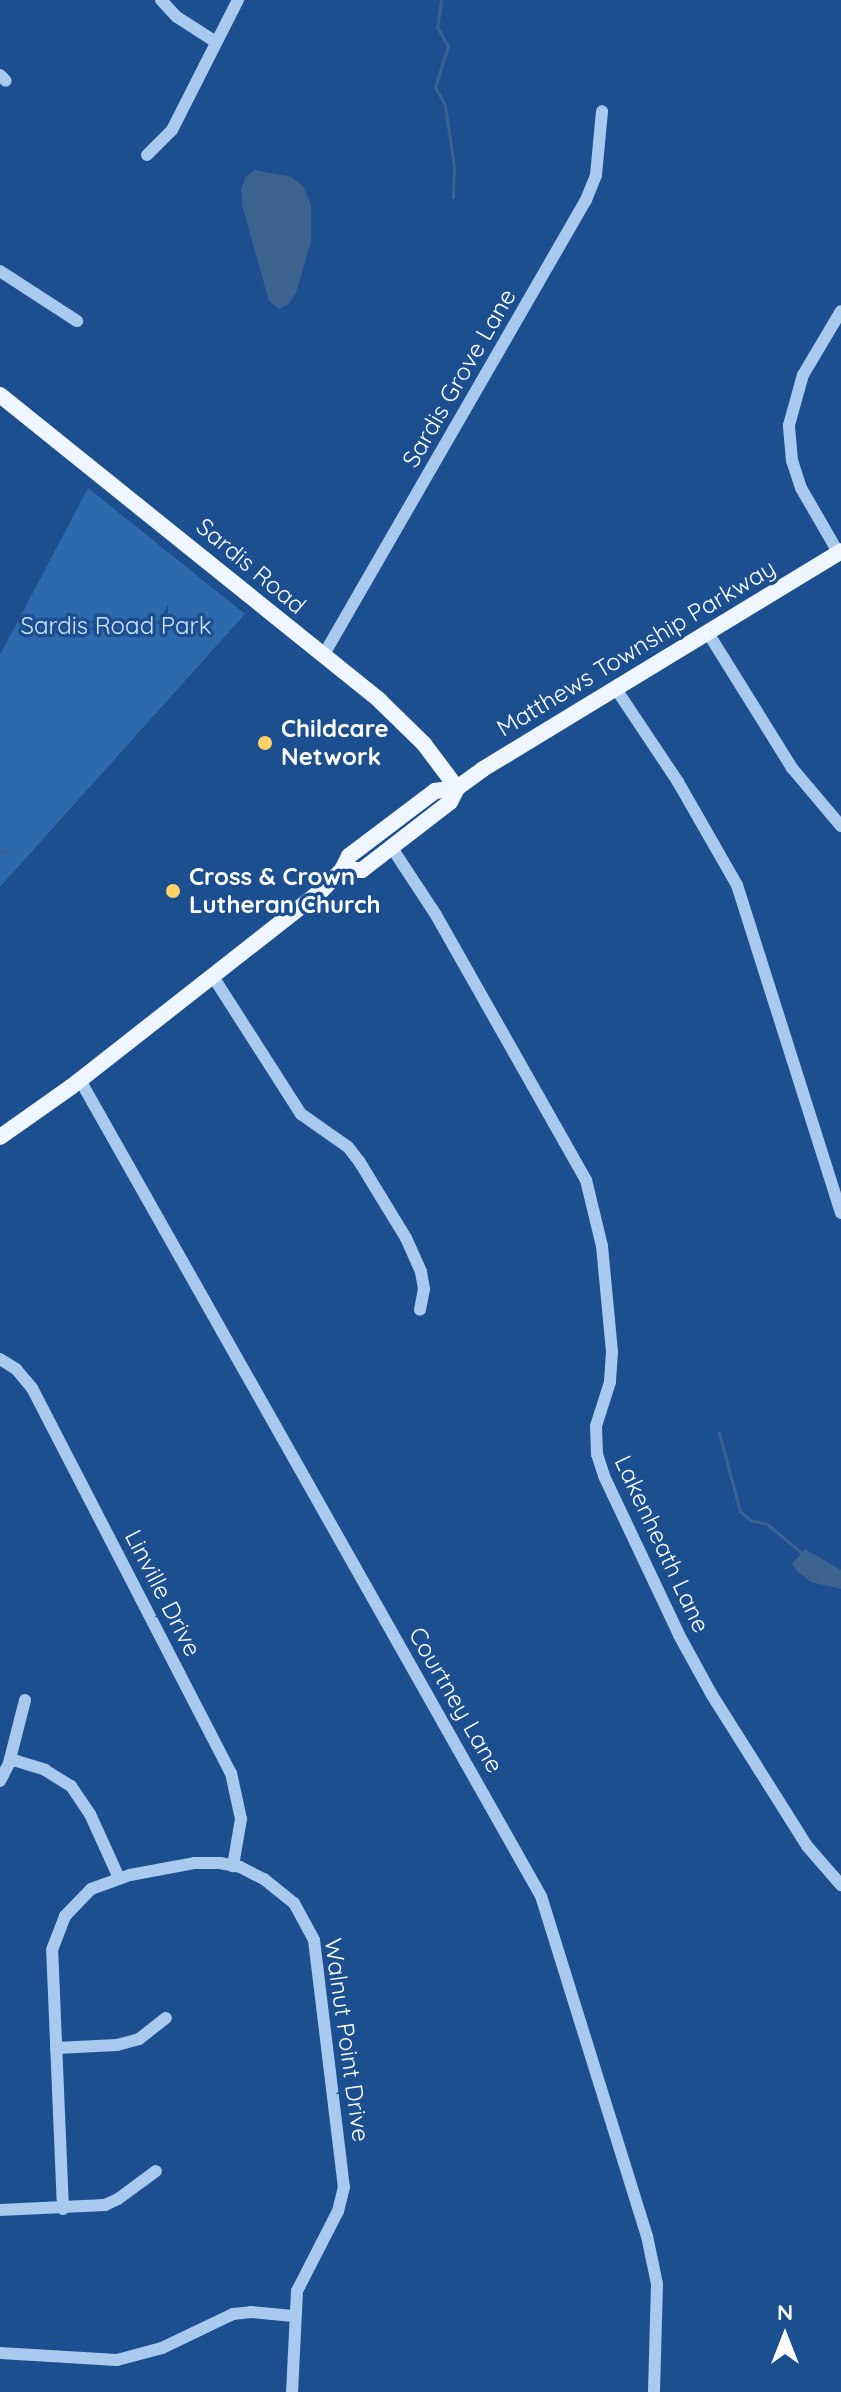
<!DOCTYPE html>
<html>
<head>
<meta charset="utf-8">
<style>
	body { margin:0 }
	#map { position:relative; width:841px; height:2392px; overflow:hidden; background:#1b4f8f; font-family:Quicksand,sans-serif }
	div>[style] { position:absolute }
	.green>* { inset:0; background:#2e69ad }
	.water>* { inset:0; background:#3c6290 }
	.stream>* { height:3px; margin:-1.5px; padding:0 1.5px; transform-origin:1.5px; border-radius:1.5px; background:#3c6290 }
	.minor>* { height:12px; margin:-6px; padding:0 6px; transform-origin:6px; border-radius:6px; background:#a9c9ee }
	.major>* { height:16px; margin:-8px; padding:0 8px; transform-origin:8px; border-radius:8px; background:#f0f6ff }
	.dots>* { width:22px; height:22px; translate:-50% -50%; box-sizing:border-box; border:4px solid #1b4f8f; border-radius:50% }
	span { translate:-50% -50%; white-space:nowrap; text-align:center; line-height:1.15; -webkit-text-stroke:7px #1b4f8f; paint-order:stroke }
	.street-label { font-size:24px; color:#fff }
	.park-label { font-size:24px; color:#cfe3fa }
	.poi-label { font-size:24px; color:#fff; font-weight:700 }
	.left { translate:0 -50%; text-align:left }
	.north { position:absolute; left:745px; top:2296px; width:80px; height:80px; -webkit-text-stroke:6px #1b4f8f; paint-order:stroke; rotate:0deg; font-size:22px; font-weight:700; line-height:32px; text-align:center; color:#fff }
	.north::after { content:''; display:block; margin:auto; width:28px; height:36px; background:#fff; clip-path:polygon(50% 0,100% 100%,50% 72%,0 100%) }
</style>
</head>
<body>
<div id="map">
	<div class="green">
		<div style="clip-path:polygon(88px 488px,245px 614px,0 887px,0 655px)"></div>
	</div>
	<div class="water">
		<div style="clip-path:polygon(255px 170px,291px 177px,303px 186px,311px 204px,311px 241px,296px 293px,289px 304px,279px 309px,269px 301px,242px 205px,241px 189px,246px 176px)"></div>
		<div style="clip-path:polygon(805px 1549px,841px 1570px,841px 1589px,811px 1582px,797px 1571px,792px 1564px)"></div>
	</div>
	<div class="stream">
		<div style="left:441px;top:0;width:27px;rotate:98deg"></div>
		<div style="left:437px;top:27px;width:22px;rotate:60deg"></div>
		<div style="left:448px;top:46px;width:43px;rotate:107.6deg"></div>
		<div style="left:435px;top:87px;width:21px;rotate:61deg"></div>
		<div style="left:445px;top:105px;width:63px;rotate:81.7deg"></div>
		<div style="left:454px;top:167px;width:30px;rotate:92deg"></div>
		<div style="left:0;top:850px;width:10px;rotate:24deg"></div>
		<div style="left:719px;top:1433px;width:81px;rotate:74.9deg"></div>
		<div style="left:740px;top:1511px;width:13px;rotate:42deg"></div>
		<div style="left:750px;top:1520px;width:17px;rotate:13deg"></div>
		<div style="left:767px;top:1524px;width:47px;rotate:39.8deg"></div>
	</div>
	<div class="minor">
		<div style="left:161px;top:0;width:23px;rotate:47deg"></div>
		<div style="left:177px;top:17px;width:46px;rotate:32.7deg"></div>
		<div style="left:0;top:75px;width:8px;rotate:45deg"></div>
		<div style="left:147px;top:155px;width:35px;rotate:-45deg"></div>
		<div style="left:172px;top:130px;width:146px;rotate:-63.1deg"></div>
		<div style="left:0;top:271px;width:92px;rotate:33deg"></div>
		<div style="left:838px;top:552px;width:74px;rotate:-120deg"></div>
		<div style="left:801px;top:488px;width:28px;rotate:-108deg"></div>
		<div style="left:792px;top:461px;width:36px;rotate:-95deg"></div>
		<div style="left:789px;top:425px;width:52px;rotate:-74.4deg"></div>
		<div style="left:803px;top:375px;width:74px;rotate:-59.3deg"></div>
		<div style="left:708px;top:633px;width:159px;rotate:58.1deg"></div>
		<div style="left:792px;top:768px;width:76px;rotate:49.8deg"></div>
		<div style="left:323px;top:656px;width:526px;rotate:-60.03deg"></div>
		<div style="left:586px;top:200px;width:27px;rotate:-68deg"></div>
		<div style="left:596px;top:175px;width:64px;rotate:-84.6deg"></div>
		<div style="left:616px;top:689px;width:112px;rotate:56.3deg"></div>
		<div style="left:678px;top:782px;width:119px;rotate:60.2deg"></div>
		<div style="left:737px;top:885px;width:344px;rotate:72.4deg"></div>
		<div style="left:392px;top:848px;width:80px;rotate:56.7deg"></div>
		<div style="left:436px;top:915px;width:305px;rotate:60.5deg"></div>
		<div style="left:586px;top:1180px;width:68px;rotate:76.4deg"></div>
		<div style="left:602px;top:1246px;width:106px;rotate:84.6deg"></div>
		<div style="left:612px;top:1352px;width:30px;rotate:94deg"></div>
		<div style="left:610px;top:1382px;width:46px;rotate:107.7deg"></div>
		<div style="left:596px;top:1426px;width:28px;rotate:88deg"></div>
		<div style="left:597px;top:1454px;width:23px;rotate:72deg"></div>
		<div style="left:604px;top:1476px;width:176px;rotate:64.7deg"></div>
		<div style="left:679px;top:1635px;width:68px;rotate:61.2deg"></div>
		<div style="left:712px;top:1695px;width:178px;rotate:57.8deg"></div>
		<div style="left:807px;top:1846px;width:52px;rotate:48.9deg"></div>
		<div style="left:212px;top:975px;width:165px;rotate:57.4deg"></div>
		<div style="left:301px;top:1114px;width:57px;rotate:35.1deg"></div>
		<div style="left:348px;top:1147px;width:18px;rotate:52deg"></div>
		<div style="left:359px;top:1161px;width:90px;rotate:58.6deg"></div>
		<div style="left:406px;top:1238px;width:37px;rotate:66deg"></div>
		<div style="left:421px;top:1272px;width:17px;rotate:80deg"></div>
		<div style="left:424px;top:1289px;width:21px;rotate:101deg"></div>
		<div style="left:80px;top:1080px;width:937px;rotate:60.54deg"></div>
		<div style="left:541px;top:1896px;width:356px;rotate:72.7deg"></div>
		<div style="left:647px;top:2236px;width:49px;rotate:78.2deg"></div>
		<div style="left:657px;top:2284px;width:108px;rotate:91.6deg"></div>
		<div style="left:0;top:1359px;width:19px;rotate:32deg"></div>
		<div style="left:16px;top:1369px;width:25px;rotate:50deg"></div>
		<div style="left:32px;top:1388px;width:433px;rotate:62.7deg"></div>
		<div style="left:231px;top:1773px;width:47px;rotate:77.7deg"></div>
		<div style="left:241px;top:1819px;width:48px;rotate:99.7deg"></div>
		<div style="left:10px;top:1759px;width:37px;rotate:17deg"></div>
		<div style="left:45px;top:1770px;width:31px;rotate:32deg"></div>
		<div style="left:71px;top:1786px;width:34px;rotate:56deg"></div>
		<div style="left:90px;top:1814px;width:70px;rotate:65.6deg"></div>
		<div style="left:0;top:1781px;width:20px;rotate:-63deg"></div>
		<div style="left:9px;top:1763px;width:65px;rotate:-75.7deg"></div>
		<div style="left:56px;top:2048px;width:61px;rotate:-2.8deg"></div>
		<div style="left:117px;top:2045px;width:23px;rotate:-15deg"></div>
		<div style="left:139px;top:2039px;width:34px;rotate:-38deg"></div>
		<div style="left:63px;top:2209px;width:259px;rotate:-92.4deg"></div>
		<div style="left:52px;top:1950px;width:36px;rotate:-69deg"></div>
		<div style="left:65px;top:1916px;width:37px;rotate:-46deg"></div>
		<div style="left:91px;top:1889px;width:41px;rotate:-19.7deg"></div>
		<div style="left:130px;top:1875px;width:65px;rotate:-10.6deg"></div>
		<div style="left:194px;top:1863px;width:26px"></div>
		<div style="left:220px;top:1863px;width:20px;rotate:11deg"></div>
		<div style="left:240px;top:1867px;width:27px;rotate:27deg"></div>
		<div style="left:264px;top:1879px;width:38px;rotate:39deg"></div>
		<div style="left:294px;top:1903px;width:42px;rotate:61.6deg"></div>
		<div style="left:314px;top:1940px;width:249px;rotate:83.1deg"></div>
		<div style="left:344px;top:2187px;width:25px;rotate:104deg"></div>
		<div style="left:338px;top:2211px;width:90px;rotate:117.1deg"></div>
		<div style="left:297px;top:2291px;width:101px;rotate:92.8deg"></div>
		<div style="left:0;top:2210px;width:105px;rotate:-2.7deg"></div>
		<div style="left:105px;top:2205px;width:14px;rotate:-25deg"></div>
		<div style="left:118px;top:2199px;width:47px;rotate:-36.4deg"></div>
		<div style="left:0;top:2353px;width:117px;rotate:3.4deg"></div>
		<div style="left:117px;top:2360px;width:47px;rotate:-14.9deg"></div>
		<div style="left:162px;top:2348px;width:79px;rotate:-25.6deg"></div>
		<div style="left:233px;top:2314px;width:18px;rotate:-6deg"></div>
		<div style="left:251px;top:2312px;width:42px;rotate:5.4deg"></div>
	</div>
	<div class="major">
		<div style="left:0;top:395px;width:488px;rotate:38.8deg"></div>
		<div style="left:380px;top:701px;width:62px;rotate:44.3deg"></div>
		<div style="left:424px;top:744px;width:55px;rotate:53.1deg"></div>
		<div style="left:342px;top:870px;width:20px"></div>
		<div style="left:362px;top:870px;width:111px;rotate:-37.7deg"></div>
		<div style="left:450px;top:802px;width:16px;rotate:-63deg"></div>
		<div style="left:457px;top:788px;width:32px;rotate:-36deg"></div>
		<div style="left:483px;top:769px;width:419px;rotate:-31.3deg"></div>
		<div style="left:0;top:1137px;width:87px;rotate:-35.2deg"></div>
		<div style="left:71px;top:1087px;width:319px;rotate:-38.1deg"></div>
		<div style="left:322px;top:890px;width:28px;rotate:-45deg"></div>
		<div style="left:342px;top:870px;width:16px;rotate:-63deg"></div>
		<div style="left:349px;top:856px;width:108px;rotate:-37.1deg"></div>
		<div style="left:435px;top:791px;width:22px;rotate:-8deg"></div>
	</div>
	<div class="dots">
		<div style="left:265px;top:743px;background:#ffd166"></div>
		<div style="left:173px;top:891px;background:#ffd166"></div>
	</div>
	<div class="street-label">
		<span style="left:459px;top:378px;rotate:-60deg">Sardis Grove Lane</span>
		<span style="left:251px;top:566px;rotate:40deg">Sardis Road</span>
		<span style="left:636px;top:648px;rotate:-31deg">Matthews Township Parkway</span>
		<span style="left:662px;top:1544px;rotate:65deg">Lakenheath Lane</span>
		<span style="left:163px;top:1593px;rotate:63deg">Linville Drive</span>
		<span style="left:456px;top:1700px;rotate:60deg">Courtney Lane</span>
		<span style="left:347px;top:2040px;rotate:82deg">Walnut Point Drive</span>
	</div>
	<div class="park-label">
		<span style="left:116px;top:626px">Sardis Road Park</span>
	</div>
	<div class="poi-label">
		<span class="left" style="left:281px;top:743px">Childcare<br>Network</span>
		<span class="left" style="left:189px;top:891px">Cross &amp; Crown<br>Lutheran Church</span>
	</div>
	<div class="north">N</div>
</div>
</body>
</html>
